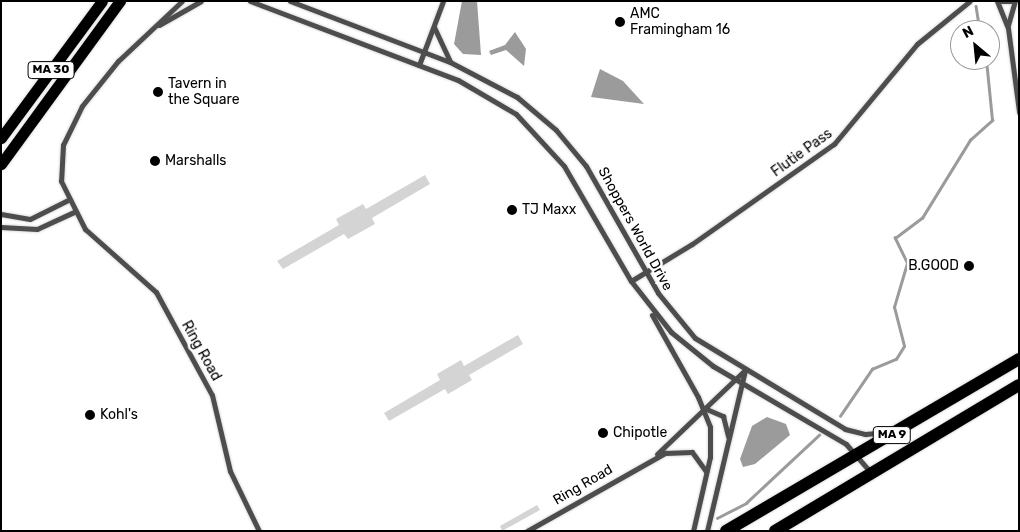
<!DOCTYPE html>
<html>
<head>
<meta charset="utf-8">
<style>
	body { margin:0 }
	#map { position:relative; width:1020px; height:532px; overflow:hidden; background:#fff; font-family:Rubik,sans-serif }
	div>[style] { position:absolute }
	.green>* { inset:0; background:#d4d4d4 }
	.water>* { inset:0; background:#9b9b9b }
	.stream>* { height:2.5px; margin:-1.25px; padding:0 1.25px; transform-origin:1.25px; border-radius:1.25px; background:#9b9b9b }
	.roads { filter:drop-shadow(0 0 1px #dbdbdb) drop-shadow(0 0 1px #dbdbdb) }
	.street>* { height:5px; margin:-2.5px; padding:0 2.5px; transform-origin:2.5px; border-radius:2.5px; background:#4d4d4d }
	.primary>* { height:11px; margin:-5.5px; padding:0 5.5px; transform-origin:5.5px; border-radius:5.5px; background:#000 }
	.highway>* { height:12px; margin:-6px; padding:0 6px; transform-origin:6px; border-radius:6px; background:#000 }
	.dots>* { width:14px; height:14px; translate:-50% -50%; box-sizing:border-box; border:2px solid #fff; border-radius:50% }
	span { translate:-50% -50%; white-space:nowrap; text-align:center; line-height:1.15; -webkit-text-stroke:5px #fff; paint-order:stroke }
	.shield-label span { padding:1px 4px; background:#fff; border:1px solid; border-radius:4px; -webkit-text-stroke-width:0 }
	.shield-label { font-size:12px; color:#000; font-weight:700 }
	.poi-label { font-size:14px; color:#000 }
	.left { translate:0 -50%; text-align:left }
	.right { translate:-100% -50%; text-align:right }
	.street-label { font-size:14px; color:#000 }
	.frame { position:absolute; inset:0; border:2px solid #000; pointer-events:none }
	.north { position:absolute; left:950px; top:20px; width:50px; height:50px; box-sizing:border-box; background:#fff; border:1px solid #999; border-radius:50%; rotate:332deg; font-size:14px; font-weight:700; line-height:20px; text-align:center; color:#000 }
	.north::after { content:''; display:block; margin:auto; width:18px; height:22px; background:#000; clip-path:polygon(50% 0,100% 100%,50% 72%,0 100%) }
</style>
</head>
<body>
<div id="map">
	<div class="green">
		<div style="clip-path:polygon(425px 175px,430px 184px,372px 218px,375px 224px,348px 239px,344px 234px,283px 269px,277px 261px,339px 225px,336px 219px,363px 204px,366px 209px)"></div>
		<div style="clip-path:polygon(518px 335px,523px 344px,469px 375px,472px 380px,448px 394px,445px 389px,389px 421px,384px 413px,440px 380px,437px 374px,461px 360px,464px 366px)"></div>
		<div style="clip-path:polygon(537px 505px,540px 510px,502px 531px,500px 526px)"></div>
	</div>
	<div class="water">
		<div style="clip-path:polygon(462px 1px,477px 1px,481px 55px,463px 54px,454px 44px)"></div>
		<div style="clip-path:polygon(515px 32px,526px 49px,524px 66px,506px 50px,491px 55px,489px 51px,505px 45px)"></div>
		<div style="clip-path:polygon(600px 69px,623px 81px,644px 104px,591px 97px)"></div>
		<div style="clip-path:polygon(767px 417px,786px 424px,790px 435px,755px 464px,743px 467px,740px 459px,752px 426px)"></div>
	</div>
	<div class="stream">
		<div style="left:976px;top:6px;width:24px;rotate:81deg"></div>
		<div style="left:840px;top:416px;width:57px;rotate:-55.8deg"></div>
		<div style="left:872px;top:369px;width:26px;rotate:-23deg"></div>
		<div style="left:896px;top:359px;width:15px;rotate:-58deg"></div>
		<div style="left:904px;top:346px;width:40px;rotate:-104.4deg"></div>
		<div style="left:894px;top:307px;width:46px;rotate:-73.5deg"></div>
		<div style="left:907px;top:263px;width:28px;rotate:-116deg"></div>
		<div style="left:895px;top:238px;width:34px;rotate:-37deg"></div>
		<div style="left:922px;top:218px;width:92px;rotate:-58.4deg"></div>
		<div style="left:970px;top:140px;width:30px;rotate:-42deg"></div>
		<div style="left:992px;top:120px;width:60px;rotate:-95.7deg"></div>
		<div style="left:717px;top:518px;width:33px;rotate:-27deg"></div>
		<div style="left:746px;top:503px;width:100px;rotate:-43deg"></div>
	</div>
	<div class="roads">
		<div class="street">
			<div style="left:182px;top:1px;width:88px;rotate:136.8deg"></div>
			<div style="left:118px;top:61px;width:58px;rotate:128.7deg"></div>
			<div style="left:82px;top:106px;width:43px;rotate:116deg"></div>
			<div style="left:63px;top:145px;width:36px;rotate:93deg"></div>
			<div style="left:61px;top:181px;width:54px;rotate:63.4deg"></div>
			<div style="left:85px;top:229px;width:95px;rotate:41.6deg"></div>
			<div style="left:156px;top:292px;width:117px;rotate:61.5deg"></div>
			<div style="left:212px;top:395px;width:78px;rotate:76.7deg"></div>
			<div style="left:230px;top:471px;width:67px;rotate:64.2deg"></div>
			<div style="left:250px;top:1px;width:222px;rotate:20.8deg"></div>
			<div style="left:458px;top:80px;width:67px;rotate:30.4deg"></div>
			<div style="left:516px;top:114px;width:71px;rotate:47.3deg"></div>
			<div style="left:564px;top:166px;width:133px;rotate:59.8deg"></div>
			<div style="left:631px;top:281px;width:65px;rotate:51.9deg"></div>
			<div style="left:671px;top:332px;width:54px;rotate:39deg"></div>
			<div style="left:713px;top:366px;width:154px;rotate:30.4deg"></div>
			<div style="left:846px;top:444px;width:38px;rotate:49deg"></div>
			<div style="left:290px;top:1px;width:171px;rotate:20.9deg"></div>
			<div style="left:450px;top:62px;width:76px;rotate:27.6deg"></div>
			<div style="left:517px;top:97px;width:51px;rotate:40.2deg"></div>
			<div style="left:556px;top:130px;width:47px;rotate:50.2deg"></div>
			<div style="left:586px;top:166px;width:146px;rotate:60.4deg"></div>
			<div style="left:658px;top:293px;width:58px;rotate:50.6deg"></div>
			<div style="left:695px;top:338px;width:175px;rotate:31.2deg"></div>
			<div style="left:845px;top:429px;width:21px;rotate:14deg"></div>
			<div style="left:865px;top:434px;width:21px;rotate:-5deg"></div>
			<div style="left:997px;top:1px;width:29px;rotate:68deg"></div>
			<div style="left:1008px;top:28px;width:85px;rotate:82.5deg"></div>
			<div style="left:1000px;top:1px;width:12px"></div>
			<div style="left:159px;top:25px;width:48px;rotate:-29.7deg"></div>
			<div style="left:1008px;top:25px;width:25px;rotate:-74deg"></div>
			<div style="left:434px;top:27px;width:38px;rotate:65deg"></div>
			<div style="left:419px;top:65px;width:68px;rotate:-69.4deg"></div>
			<div style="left:1px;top:214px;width:29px;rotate:10deg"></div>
			<div style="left:30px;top:219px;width:42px;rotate:-26.6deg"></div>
			<div style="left:1px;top:227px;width:36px;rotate:3deg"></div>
			<div style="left:37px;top:229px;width:41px;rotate:-24.7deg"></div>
			<div style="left:631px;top:281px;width:71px;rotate:-31.2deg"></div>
			<div style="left:692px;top:244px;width:174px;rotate:-35.2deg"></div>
			<div style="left:834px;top:144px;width:130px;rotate:-50.3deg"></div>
			<div style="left:917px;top:44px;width:68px;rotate:-39.1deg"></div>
			<div style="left:652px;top:315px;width:94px;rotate:60.7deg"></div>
			<div style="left:698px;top:397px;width:32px;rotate:68deg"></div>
			<div style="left:710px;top:427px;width:30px;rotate:90deg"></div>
			<div style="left:710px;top:457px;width:76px;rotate:102.9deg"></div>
			<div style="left:704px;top:408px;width:21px;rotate:23deg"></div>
			<div style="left:723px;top:416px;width:21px;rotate:76deg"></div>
			<div style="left:657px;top:454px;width:122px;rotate:-43.7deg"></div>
			<div style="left:527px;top:531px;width:159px;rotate:-29.5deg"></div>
			<div style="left:665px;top:453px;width:27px;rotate:-2deg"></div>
			<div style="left:692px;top:452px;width:24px;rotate:54deg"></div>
			<div style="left:707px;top:531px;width:165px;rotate:-76.7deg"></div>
		</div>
		<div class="primary">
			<div style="left:1px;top:138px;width:170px;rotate:-53.6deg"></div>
			<div style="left:1px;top:164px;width:202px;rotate:-53.9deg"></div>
		</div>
		<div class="highway">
			<div style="left:726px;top:531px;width:340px;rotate:-30.4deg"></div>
			<div style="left:775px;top:531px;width:284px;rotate:-30.9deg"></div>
		</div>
	</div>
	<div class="dots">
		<div style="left:620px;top:22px;background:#000"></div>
		<div style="left:158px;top:92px;background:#000"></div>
		<div style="left:155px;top:161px;background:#000"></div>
		<div style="left:512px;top:210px;background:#000"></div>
		<div style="left:969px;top:266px;background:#000"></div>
		<div style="left:90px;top:415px;background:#000"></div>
		<div style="left:603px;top:433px;background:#000"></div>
	</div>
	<div class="shield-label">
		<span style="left:51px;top:70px">MA 30</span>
		<span style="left:892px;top:435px">MA 9</span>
	</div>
	<div class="poi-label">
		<span class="left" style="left:630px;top:22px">AMC<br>Framingham 16</span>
		<span class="left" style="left:168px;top:92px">Tavern in<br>the Square</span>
		<span class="left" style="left:165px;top:161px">Marshalls</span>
		<span class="left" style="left:522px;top:210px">TJ Maxx</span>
		<span class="right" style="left:959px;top:266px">B.GOOD</span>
		<span class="left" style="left:100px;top:415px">Kohl's</span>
		<span class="left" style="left:613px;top:433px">Chipotle</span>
	</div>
	<div class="street-label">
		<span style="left:802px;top:153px;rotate:-36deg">Flutie Pass</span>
		<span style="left:635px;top:229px;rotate:61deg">Shoppers World Drive</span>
		<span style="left:201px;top:351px;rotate:61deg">Ring Road</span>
		<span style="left:583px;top:485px;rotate:-30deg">Ring Road</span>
	</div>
	<div class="frame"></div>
	<div class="north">N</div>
</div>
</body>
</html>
